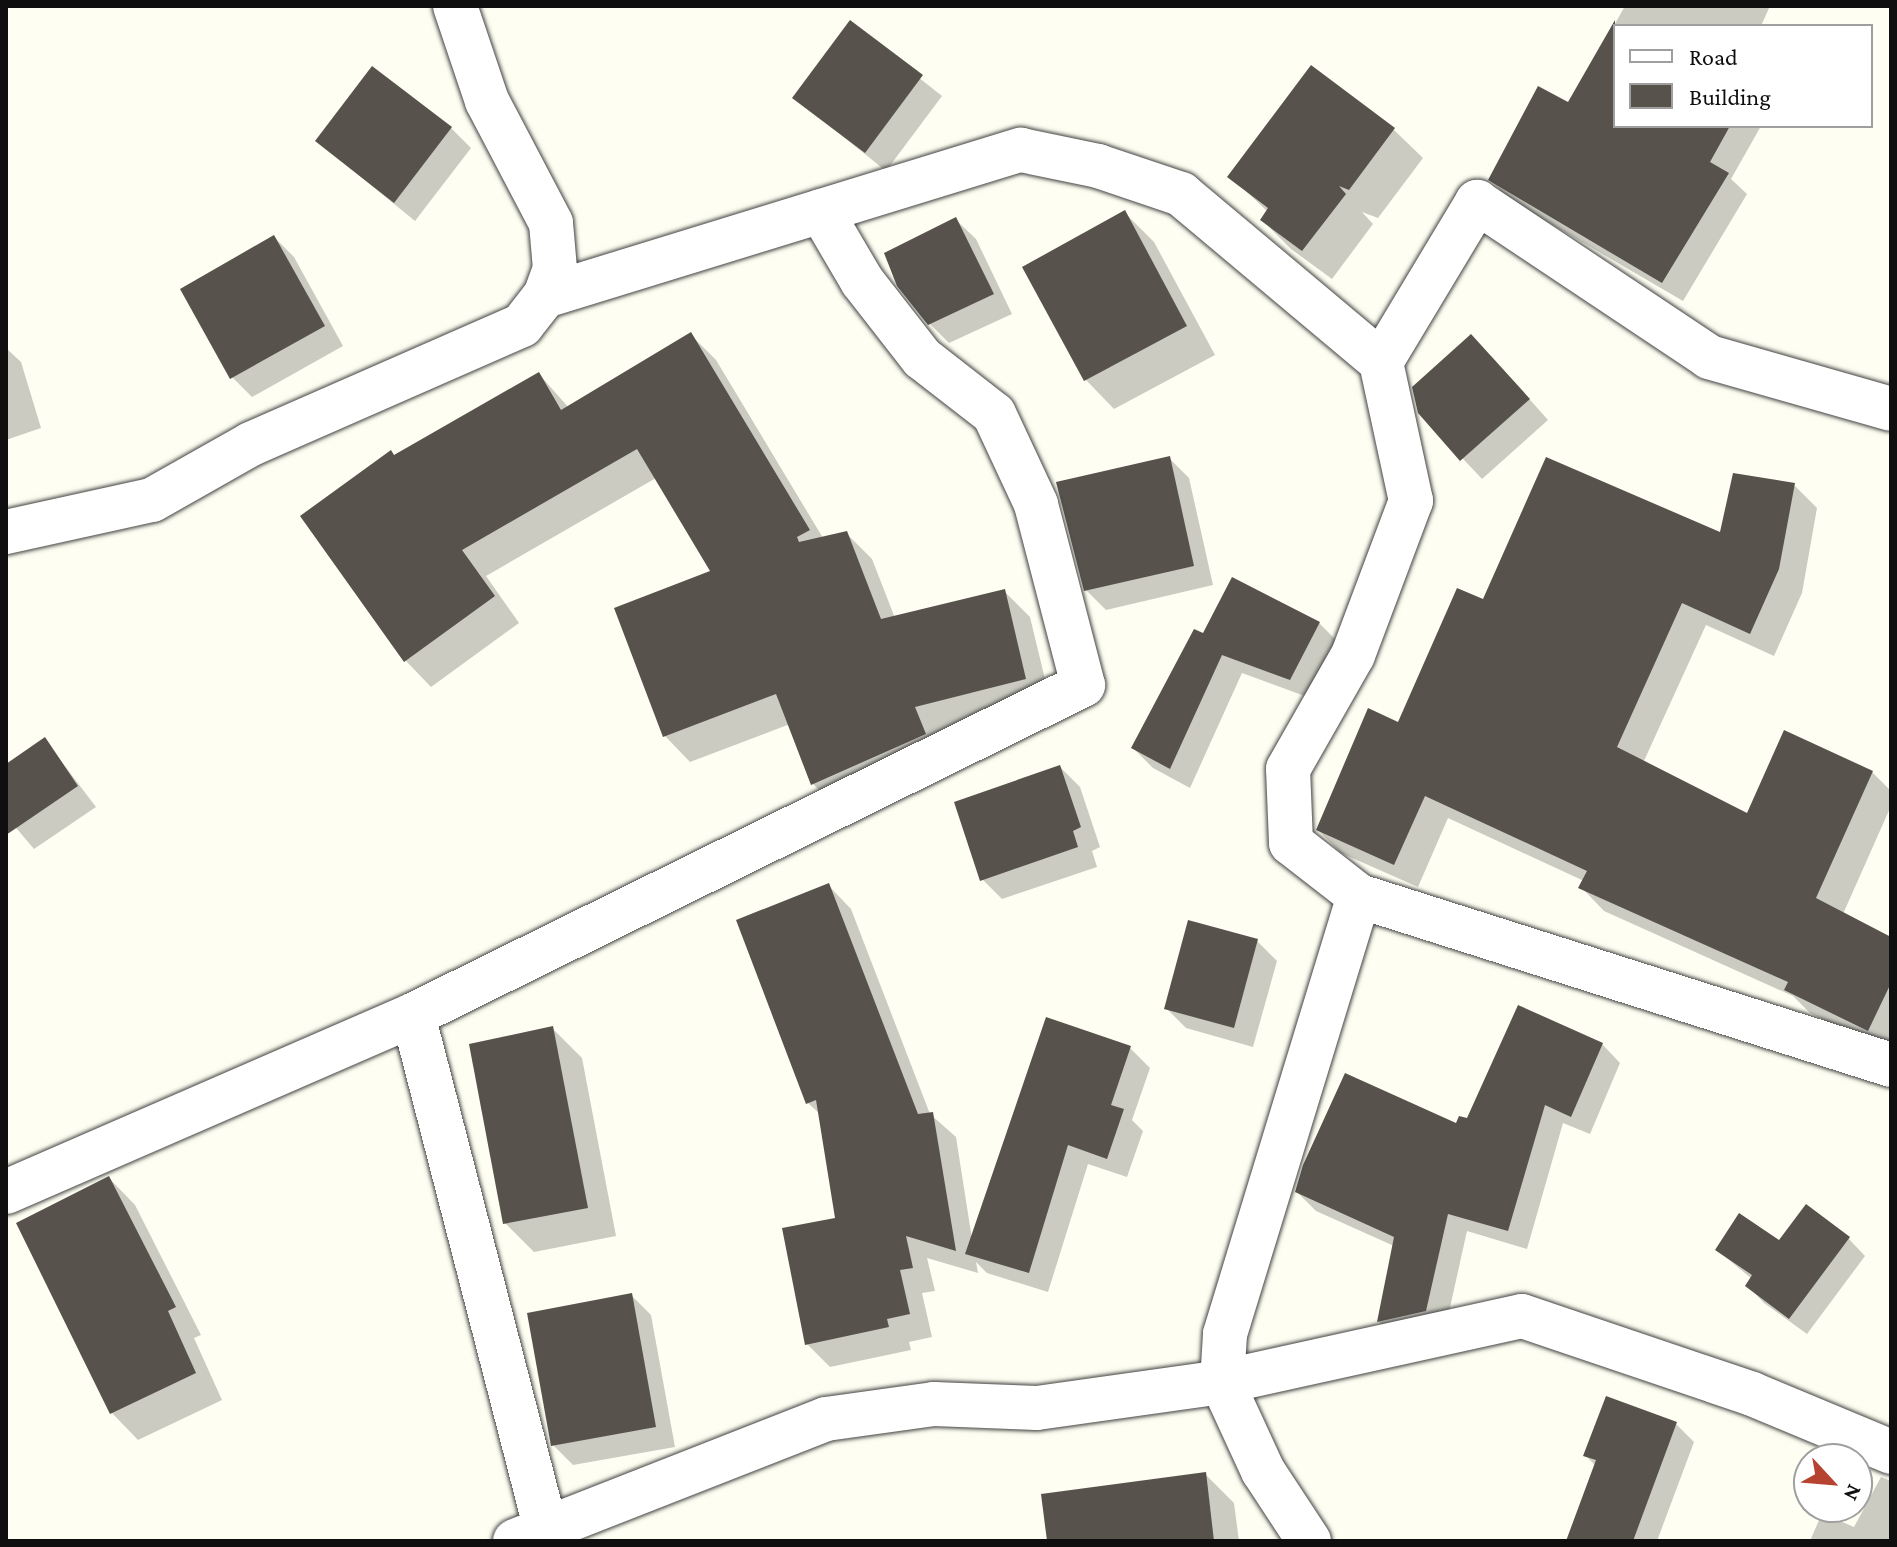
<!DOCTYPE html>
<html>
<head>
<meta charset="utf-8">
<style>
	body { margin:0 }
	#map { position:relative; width:1897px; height:1547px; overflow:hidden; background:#fefef2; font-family:"Crimson Pro",serif }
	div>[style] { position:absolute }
	.shadow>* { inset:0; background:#0003 }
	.building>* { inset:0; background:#57524c }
	.roads { filter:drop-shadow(0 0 2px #424242) drop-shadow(0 0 2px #424242) }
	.minor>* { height:44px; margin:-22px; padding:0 22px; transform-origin:22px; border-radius:22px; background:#fff }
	span { translate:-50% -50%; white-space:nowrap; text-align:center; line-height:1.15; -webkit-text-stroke:8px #fff; paint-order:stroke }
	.frame { position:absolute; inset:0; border:8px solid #0f0f0f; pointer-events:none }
	.legend { position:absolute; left:1613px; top:24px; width:260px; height:104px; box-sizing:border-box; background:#fff; border:2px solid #9f9f9f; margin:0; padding:10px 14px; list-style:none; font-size:24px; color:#0f0f0f }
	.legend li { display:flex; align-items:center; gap:16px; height:40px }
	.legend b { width:40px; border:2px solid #9f9f9f }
	.north { position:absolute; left:1793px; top:1443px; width:80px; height:80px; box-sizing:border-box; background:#fff; border:2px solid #9f9f9f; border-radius:50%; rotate:116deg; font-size:22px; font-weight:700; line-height:32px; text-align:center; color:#0f0f0f }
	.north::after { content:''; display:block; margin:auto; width:28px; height:36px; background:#b64230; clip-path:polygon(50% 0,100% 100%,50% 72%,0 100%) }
</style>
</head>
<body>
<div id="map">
	<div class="shadow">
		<div style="clip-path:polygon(1625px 6px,1770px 6px,1761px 26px,1615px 26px,1615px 126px,1761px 126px,1731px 179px,1747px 194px,1683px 301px,1510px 200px,1490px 180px,1569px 105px)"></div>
		<div style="clip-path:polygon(850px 23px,942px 96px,886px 171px,795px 98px)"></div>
		<div style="clip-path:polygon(1311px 68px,1394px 130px,1423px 158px,1378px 218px,1362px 212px,1373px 224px,1332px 279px,1291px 249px,1262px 220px,1268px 212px,1230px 176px)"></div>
		<div style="clip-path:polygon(451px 128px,471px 148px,415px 221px,317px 141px)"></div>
		<div style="clip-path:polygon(1125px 213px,1154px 242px,1215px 355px,1114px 409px,1086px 380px,1024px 268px)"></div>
		<div style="clip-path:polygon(956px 220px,976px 239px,1012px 314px,949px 343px,929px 323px)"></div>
		<div style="clip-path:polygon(274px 237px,294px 257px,343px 346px,252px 397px,232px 377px)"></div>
		<div style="clip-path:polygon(690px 334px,716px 360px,823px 538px,846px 533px,872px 559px,895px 618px,1004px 591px,1030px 617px,1051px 704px,839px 810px,813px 784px,790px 724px,690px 762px,665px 736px,713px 572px,656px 478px,486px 576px,519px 623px,431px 687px,406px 661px,302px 516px,539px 374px,569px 408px)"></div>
		<div style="clip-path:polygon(6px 348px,21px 362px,41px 428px,6px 440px)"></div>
		<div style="clip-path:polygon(1491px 356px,1548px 420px,1482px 479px,1419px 412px)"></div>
		<div style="clip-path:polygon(1169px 458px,1189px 478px,1213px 585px,1106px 610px,1086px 590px)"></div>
		<div style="clip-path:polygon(1794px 485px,1817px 508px,1802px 593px,1774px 656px,1706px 625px,1643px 763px,1748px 815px,1872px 772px,1891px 791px,1891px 806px,1843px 914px,1891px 939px,1891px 1053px,1810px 1013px,1793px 996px,1604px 911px,1581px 887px,1584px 881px,1448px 818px,1418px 887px,1341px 853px,1317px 829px,1369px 711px,1399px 725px,1484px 601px,1721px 535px)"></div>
		<div style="clip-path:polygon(1319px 623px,1339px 643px,1310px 698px,1242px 673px,1190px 788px,1153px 768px,1133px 748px,1204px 636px)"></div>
		<div style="clip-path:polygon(45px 740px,96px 807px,34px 849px,6px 816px,6px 766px)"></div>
		<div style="clip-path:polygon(1060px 767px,1080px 787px,1100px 847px,1092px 851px,1097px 867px,1002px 899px,982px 879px)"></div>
		<div style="clip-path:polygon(828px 885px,851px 909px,930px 1114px,956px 1137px,972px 1239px,1130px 1048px,1150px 1068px,1132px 1120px,1143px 1131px,1127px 1177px,1088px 1164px,1048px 1292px,987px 1273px,976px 1262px,978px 1273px,927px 1258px,935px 1291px,922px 1293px,932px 1337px,909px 1342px,911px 1350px,830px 1367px,807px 1344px,837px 1219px,821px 1115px,808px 1103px)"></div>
		<div style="clip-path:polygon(1257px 941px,1277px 961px,1253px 1047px,1186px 1028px,1166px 1008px)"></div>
		<div style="clip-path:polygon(553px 1029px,582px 1058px,616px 1236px,534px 1252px,505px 1223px)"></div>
		<div style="clip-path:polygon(1602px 1044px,1620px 1063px,1590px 1134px,1563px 1123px,1527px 1249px,1467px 1231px,1445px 1330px,1397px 1340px,1379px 1322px,1394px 1246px,1316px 1211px,1297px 1192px,1468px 1120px)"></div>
		<div style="clip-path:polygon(109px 1178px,135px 1205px,201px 1335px,194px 1338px,222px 1400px,138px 1440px,112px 1413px)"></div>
		<div style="clip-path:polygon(1848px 1238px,1865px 1256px,1807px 1334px,1764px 1303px,1747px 1285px,1752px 1279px,1717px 1250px)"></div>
		<div style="clip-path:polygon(631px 1295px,651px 1315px,675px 1447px,573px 1465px,553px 1445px)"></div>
		<div style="clip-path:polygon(1676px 1424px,1694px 1442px,1657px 1541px,1568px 1541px,1596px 1466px,1586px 1456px)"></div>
		<div style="clip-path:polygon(1205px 1474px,1234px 1503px,1239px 1541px,1049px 1541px)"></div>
		<div style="clip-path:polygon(1881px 1477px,1891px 1481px,1891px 1541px,1810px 1541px,1822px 1513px,1854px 1527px)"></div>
	</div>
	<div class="building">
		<div style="clip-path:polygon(850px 20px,923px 75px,865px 153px,792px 98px)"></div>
		<div style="clip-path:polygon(1615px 20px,1615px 126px,1730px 126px,1710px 162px,1729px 173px,1662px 283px,1488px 180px,1538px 86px,1568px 102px)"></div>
		<div style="clip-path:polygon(1311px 65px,1395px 128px,1349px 190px,1339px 186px,1346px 194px,1302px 251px,1260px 220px,1268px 208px,1227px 177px)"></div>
		<div style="clip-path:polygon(372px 66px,452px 127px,394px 203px,315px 141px)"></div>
		<div style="clip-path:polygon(1125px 210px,1187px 326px,1084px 381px,1022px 267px)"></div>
		<div style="clip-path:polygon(956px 217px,994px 294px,928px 325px,897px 286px,884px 253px)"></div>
		<div style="clip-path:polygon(274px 235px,325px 326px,230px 379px,180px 289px)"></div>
		<div style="clip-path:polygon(691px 332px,810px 530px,797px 537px,799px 542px,847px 531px,881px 619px,1005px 589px,1026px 679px,915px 707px,926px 734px,811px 785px,776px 694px,663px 737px,614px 608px,710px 571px,637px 449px,462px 550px,495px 596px,404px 662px,300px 516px,391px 450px,394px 455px,539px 372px,561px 410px)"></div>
		<div style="clip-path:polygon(1471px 334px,1530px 399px,1460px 461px,1418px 413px,1412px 387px)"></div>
		<div style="clip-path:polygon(1170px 456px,1194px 566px,1084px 591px,1056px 482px)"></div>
		<div style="clip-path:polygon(1546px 457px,1720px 532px,1733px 473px,1795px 483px,1779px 569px,1750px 634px,1682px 603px,1617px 747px,1747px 813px,1784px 730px,1873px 771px,1816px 898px,1891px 937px,1891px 983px,1868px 1031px,1784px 990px,1788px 982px,1578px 888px,1587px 871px,1425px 796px,1394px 865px,1316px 830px,1368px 708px,1398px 722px,1457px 588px,1483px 599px)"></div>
		<div style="clip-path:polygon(1232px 577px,1320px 622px,1290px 680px,1222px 655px,1170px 769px,1131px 748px,1194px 629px,1203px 633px)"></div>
		<div style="clip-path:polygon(45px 737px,78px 786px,6px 835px,6px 764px)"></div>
		<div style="clip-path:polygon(1060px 765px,1081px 827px,1073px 831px,1078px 847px,980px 881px,954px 802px)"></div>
		<div style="clip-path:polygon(829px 883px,918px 1114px,933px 1112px,956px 1251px,906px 1236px,913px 1268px,900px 1270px,910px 1314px,887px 1319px,889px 1327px,805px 1345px,782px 1228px,835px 1218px,816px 1100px,806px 1104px,736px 920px)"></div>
		<div style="clip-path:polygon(1188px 920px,1258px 939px,1234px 1028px,1164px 1009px)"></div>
		<div style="clip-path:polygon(1518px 1005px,1603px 1043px,1571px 1117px,1545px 1105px,1508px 1231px,1448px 1214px,1426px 1311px,1377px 1322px,1394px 1237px,1295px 1192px,1303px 1165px,1345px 1073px,1456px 1123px,1459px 1116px,1467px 1118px)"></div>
		<div style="clip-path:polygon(1046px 1017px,1131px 1046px,1111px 1105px,1124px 1109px,1107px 1159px,1068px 1145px,1029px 1273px,965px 1254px)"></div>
		<div style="clip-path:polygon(553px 1026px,588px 1208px,503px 1224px,469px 1044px)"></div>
		<div style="clip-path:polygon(109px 1176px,176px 1307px,168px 1311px,196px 1373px,110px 1414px,16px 1223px)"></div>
		<div style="clip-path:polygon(1806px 1204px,1850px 1237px,1789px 1319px,1745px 1286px,1752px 1275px,1715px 1250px,1739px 1213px,1779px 1240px)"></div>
		<div style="clip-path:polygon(632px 1293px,656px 1427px,551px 1446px,527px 1313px)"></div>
		<div style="clip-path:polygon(1606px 1396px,1677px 1422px,1633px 1541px,1566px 1541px,1596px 1460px,1583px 1456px)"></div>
		<div style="clip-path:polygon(1206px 1472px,1214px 1541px,1047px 1541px,1041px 1494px)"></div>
	</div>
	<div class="roads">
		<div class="minor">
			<div style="left:545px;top:296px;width:498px;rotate:-17.1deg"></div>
			<div style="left:1021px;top:150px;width:79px;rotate:11.7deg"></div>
			<div style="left:1098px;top:166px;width:88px;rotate:18.6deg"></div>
			<div style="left:1181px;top:194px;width:261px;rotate:40deg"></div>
			<div style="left:6px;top:532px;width:149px;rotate:-12.4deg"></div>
			<div style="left:152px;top:500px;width:114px;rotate:-29.5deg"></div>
			<div style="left:251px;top:444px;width:296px;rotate:-23.7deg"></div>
			<div style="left:522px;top:325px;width:37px;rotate:-52deg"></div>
			<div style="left:545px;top:296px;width:29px;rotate:-70deg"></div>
			<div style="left:555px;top:269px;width:46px;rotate:-95deg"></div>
			<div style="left:551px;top:223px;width:138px;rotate:-117.7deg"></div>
			<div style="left:487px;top:101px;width:100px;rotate:-108.6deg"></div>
			<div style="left:1359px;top:896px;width:558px;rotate:17.62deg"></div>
			<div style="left:413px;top:1015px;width:532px;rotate:75.52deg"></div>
			<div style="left:6px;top:1192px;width:444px;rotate:-23.5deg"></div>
			<div style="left:413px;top:1015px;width:747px;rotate:-26.22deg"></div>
			<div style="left:1083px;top:685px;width:187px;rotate:-104.6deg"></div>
			<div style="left:1036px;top:504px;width:99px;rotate:-115deg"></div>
			<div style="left:994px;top:414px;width:91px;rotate:-142.1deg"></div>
			<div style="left:922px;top:358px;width:98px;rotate:-127.9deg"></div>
			<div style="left:862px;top:281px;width:81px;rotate:-120.4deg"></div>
			<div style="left:515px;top:1541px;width:334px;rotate:-21.4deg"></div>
			<div style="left:826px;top:1419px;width:109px;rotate:-7.9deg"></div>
			<div style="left:934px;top:1404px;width:103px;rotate:2.2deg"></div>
			<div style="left:1037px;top:1408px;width:187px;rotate:-8deg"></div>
			<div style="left:1222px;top:1382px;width:307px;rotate:-12.4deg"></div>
			<div style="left:1522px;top:1316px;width:243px;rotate:18.7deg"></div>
			<div style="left:1752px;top:1394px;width:151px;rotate:22.6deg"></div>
			<div style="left:1309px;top:1541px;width:84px;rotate:-123.3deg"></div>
			<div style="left:1263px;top:1471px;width:98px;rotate:-114.7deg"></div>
			<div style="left:1222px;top:1382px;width:48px;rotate:-86.4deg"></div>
			<div style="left:1225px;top:1334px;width:458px;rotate:-73deg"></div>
			<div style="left:1359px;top:896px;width:86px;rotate:-142.1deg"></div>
			<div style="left:1291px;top:843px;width:74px;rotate:-92.3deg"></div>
			<div style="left:1288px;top:769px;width:131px;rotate:-60.3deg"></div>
			<div style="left:1353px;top:655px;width:165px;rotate:-69.4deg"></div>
			<div style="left:1411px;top:501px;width:142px;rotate:-102.2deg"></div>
			<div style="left:1381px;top:362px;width:187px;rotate:-59deg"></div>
			<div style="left:1477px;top:202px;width:279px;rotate:33.7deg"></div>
			<div style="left:1709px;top:357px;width:189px;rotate:15.9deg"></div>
		</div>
	</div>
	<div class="frame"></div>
	<ul class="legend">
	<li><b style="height:10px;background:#fff"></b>Road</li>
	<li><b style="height:22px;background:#57524c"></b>Building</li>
	</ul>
	<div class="north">N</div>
</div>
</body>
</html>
